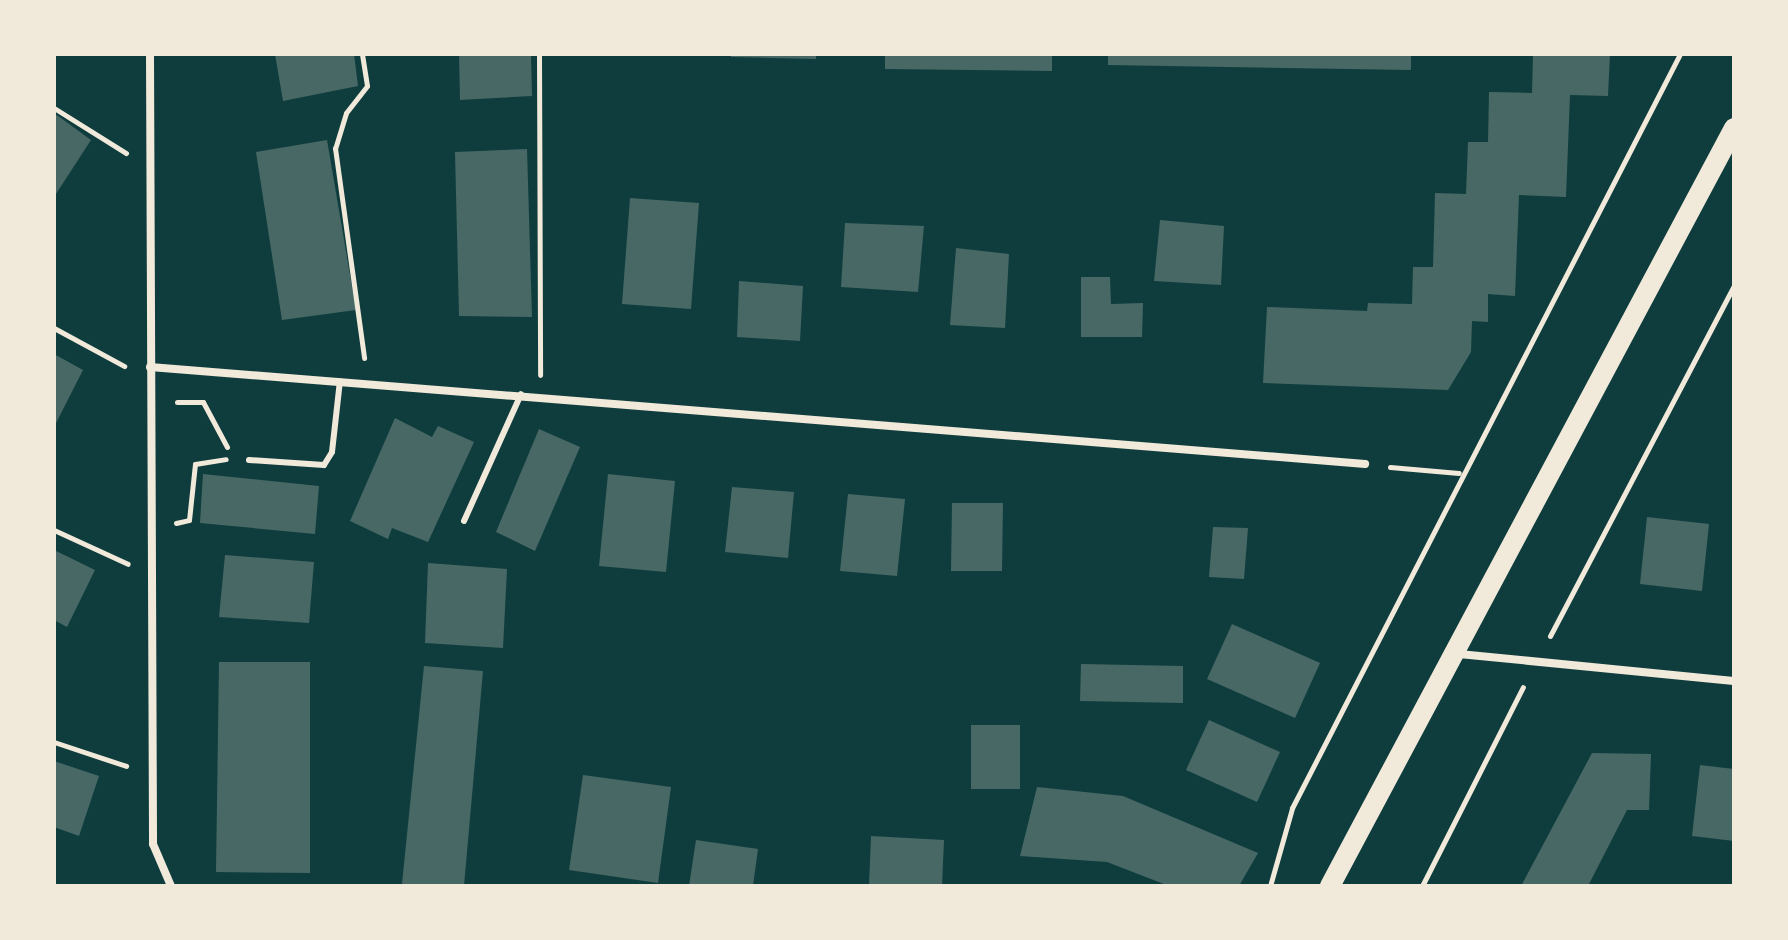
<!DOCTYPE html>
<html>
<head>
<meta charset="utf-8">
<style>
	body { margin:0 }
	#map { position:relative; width:1788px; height:940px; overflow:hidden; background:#0f3d3e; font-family:"IBM Plex Serif",serif }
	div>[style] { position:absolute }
	.building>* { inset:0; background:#486865 }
	.path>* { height:5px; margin:-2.5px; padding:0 2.5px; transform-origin:2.5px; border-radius:2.5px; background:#f1e9da }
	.service>* { height:6px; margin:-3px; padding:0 3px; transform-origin:3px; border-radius:3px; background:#f1e9da }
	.minor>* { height:8px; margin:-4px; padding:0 4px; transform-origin:4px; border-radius:4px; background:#f1e9da }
	.primary>* { height:20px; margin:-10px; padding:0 10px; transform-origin:10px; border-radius:10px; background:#f1e9da }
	span { translate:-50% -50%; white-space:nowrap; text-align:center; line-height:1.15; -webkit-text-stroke:6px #f1e9da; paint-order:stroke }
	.frame { position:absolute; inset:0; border:56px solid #f1e9da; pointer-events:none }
</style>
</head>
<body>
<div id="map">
	<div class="building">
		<div style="clip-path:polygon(275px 54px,354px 54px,358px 86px,283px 101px)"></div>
		<div style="clip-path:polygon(459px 54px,531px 54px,532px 96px,460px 100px)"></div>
		<div style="clip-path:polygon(731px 54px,816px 54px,816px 59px,731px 57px)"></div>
		<div style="clip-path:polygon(885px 54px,1052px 54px,1052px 71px,885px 69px)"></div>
		<div style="clip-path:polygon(1108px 54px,1411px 54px,1411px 70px,1108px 65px)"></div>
		<div style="clip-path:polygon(1533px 54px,1610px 54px,1608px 96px,1570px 95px,1566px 197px,1519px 195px,1515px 296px,1488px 294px,1488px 322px,1472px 321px,1471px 352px,1448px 390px,1263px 383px,1267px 307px,1367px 311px,1368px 303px,1412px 304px,1413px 267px,1433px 267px,1435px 193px,1466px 194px,1468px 142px,1488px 142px,1489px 92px,1532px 93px)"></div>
		<div style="clip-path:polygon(54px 113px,91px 140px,54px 197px)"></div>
		<div style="clip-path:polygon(327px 140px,356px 310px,282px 320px,256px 152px)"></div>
		<div style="clip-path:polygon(527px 149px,532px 317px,459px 316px,455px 152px)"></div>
		<div style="clip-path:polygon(630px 198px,699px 203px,691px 309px,622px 304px)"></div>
		<div style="clip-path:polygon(1160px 220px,1224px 226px,1221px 285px,1154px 281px)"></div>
		<div style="clip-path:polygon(845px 223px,924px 226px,918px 292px,841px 287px)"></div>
		<div style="clip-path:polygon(956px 248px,1009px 254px,1005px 328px,950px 325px)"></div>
		<div style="clip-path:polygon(1081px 277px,1110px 277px,1111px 304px,1143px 303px,1142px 337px,1081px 337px)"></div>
		<div style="clip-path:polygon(739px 281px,803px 286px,800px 341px,737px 337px)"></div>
		<div style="clip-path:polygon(54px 354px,83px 370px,54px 427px)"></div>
		<div style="clip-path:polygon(395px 418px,432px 437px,438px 426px,474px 442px,428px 542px,392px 528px,388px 539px,350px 521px)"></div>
		<div style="clip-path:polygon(539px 429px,580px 447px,535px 551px,496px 532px)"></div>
		<div style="clip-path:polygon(203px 474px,319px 486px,315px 534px,200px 523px)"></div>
		<div style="clip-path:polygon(608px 474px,675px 481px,666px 572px,599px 566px)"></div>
		<div style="clip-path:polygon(732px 487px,794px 492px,788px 558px,725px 552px)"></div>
		<div style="clip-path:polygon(848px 494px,905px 499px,897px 576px,840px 571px)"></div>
		<div style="clip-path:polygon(952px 503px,1003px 503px,1002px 571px,951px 571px)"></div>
		<div style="clip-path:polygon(1647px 517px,1709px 524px,1702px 591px,1640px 584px)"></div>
		<div style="clip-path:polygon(1213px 527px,1248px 528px,1244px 579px,1209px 577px)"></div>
		<div style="clip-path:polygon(54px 550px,95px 570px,67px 627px,54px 620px)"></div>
		<div style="clip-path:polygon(225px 555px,314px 562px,309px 623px,219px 617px)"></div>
		<div style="clip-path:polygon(428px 563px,507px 569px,503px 648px,425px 643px)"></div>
		<div style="clip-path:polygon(1232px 624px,1320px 663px,1295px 718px,1207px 679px)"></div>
		<div style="clip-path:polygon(219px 662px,310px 662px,310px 873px,216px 872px)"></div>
		<div style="clip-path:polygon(1081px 664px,1183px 666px,1183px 703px,1080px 701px)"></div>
		<div style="clip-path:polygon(424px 666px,483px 671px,464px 886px,402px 884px)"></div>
		<div style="clip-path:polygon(1209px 720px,1280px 752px,1257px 802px,1186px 770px)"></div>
		<div style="clip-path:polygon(971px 725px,1020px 725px,1020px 789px,971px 789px)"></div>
		<div style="clip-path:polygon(1592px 753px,1651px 754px,1649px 810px,1627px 810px,1588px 886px,1521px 886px)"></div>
		<div style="clip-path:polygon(54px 761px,99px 776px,79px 836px,54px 827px)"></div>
		<div style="clip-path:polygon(1700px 765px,1734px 769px,1734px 841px,1692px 836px)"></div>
		<div style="clip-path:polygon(583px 775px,671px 787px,658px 883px,569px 870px)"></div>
		<div style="clip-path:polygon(1037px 787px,1123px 796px,1258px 853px,1239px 886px,1169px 886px,1107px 862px,1020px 856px)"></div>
		<div style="clip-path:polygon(871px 836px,944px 840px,942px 886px,869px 886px)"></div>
		<div style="clip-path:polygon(696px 840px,758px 849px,753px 886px,689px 886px)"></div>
	</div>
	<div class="path">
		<div style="left:362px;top:54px;width:32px;rotate:81deg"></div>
		<div style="left:367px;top:86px;width:34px;rotate:128deg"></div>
		<div style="left:346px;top:113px;width:37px;rotate:107deg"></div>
		<div style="left:335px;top:148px;width:212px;rotate:82.1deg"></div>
		<div style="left:539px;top:54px;width:321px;rotate:89.8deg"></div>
		<div style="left:54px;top:108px;width:85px;rotate:32deg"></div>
		<div style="left:54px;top:328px;width:80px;rotate:28.5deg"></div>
		<div style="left:177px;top:402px;width:26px"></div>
		<div style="left:203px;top:402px;width:51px;rotate:61.9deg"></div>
		<div style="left:1390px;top:467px;width:69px;rotate:5deg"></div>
		<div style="left:176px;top:523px;width:13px;rotate:-13deg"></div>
		<div style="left:189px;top:520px;width:56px;rotate:-83.9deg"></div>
		<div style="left:195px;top:464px;width:31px;rotate:-9deg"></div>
		<div style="left:54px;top:530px;width:81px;rotate:24.7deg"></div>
		<div style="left:1550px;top:636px;width:395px;rotate:-62.3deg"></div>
		<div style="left:54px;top:742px;width:76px;rotate:18.4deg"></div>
		<div style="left:1270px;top:886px;width:81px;rotate:-74.2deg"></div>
		<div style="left:1292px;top:808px;width:848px;rotate:-62.77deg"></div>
		<div style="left:1422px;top:886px;width:223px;rotate:-63.1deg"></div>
	</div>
	<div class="service">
		<div style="left:249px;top:460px;width:75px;rotate:3.8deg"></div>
		<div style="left:324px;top:465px;width:15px;rotate:-58deg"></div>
		<div style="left:332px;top:452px;width:71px;rotate:-83.6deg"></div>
		<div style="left:464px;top:521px;width:139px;rotate:-65.8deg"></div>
	</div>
	<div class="minor">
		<div style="left:150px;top:54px;width:790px;rotate:89.78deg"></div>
		<div style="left:153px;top:844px;width:46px;rotate:66.8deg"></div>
		<div style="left:150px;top:367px;width:1219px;rotate:4.56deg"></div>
		<div style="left:1459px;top:654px;width:276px;rotate:5.6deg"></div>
	</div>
	<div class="primary">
		<div style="left:1330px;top:886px;width:859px;rotate:-61.94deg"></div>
	</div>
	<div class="frame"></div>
</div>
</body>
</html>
